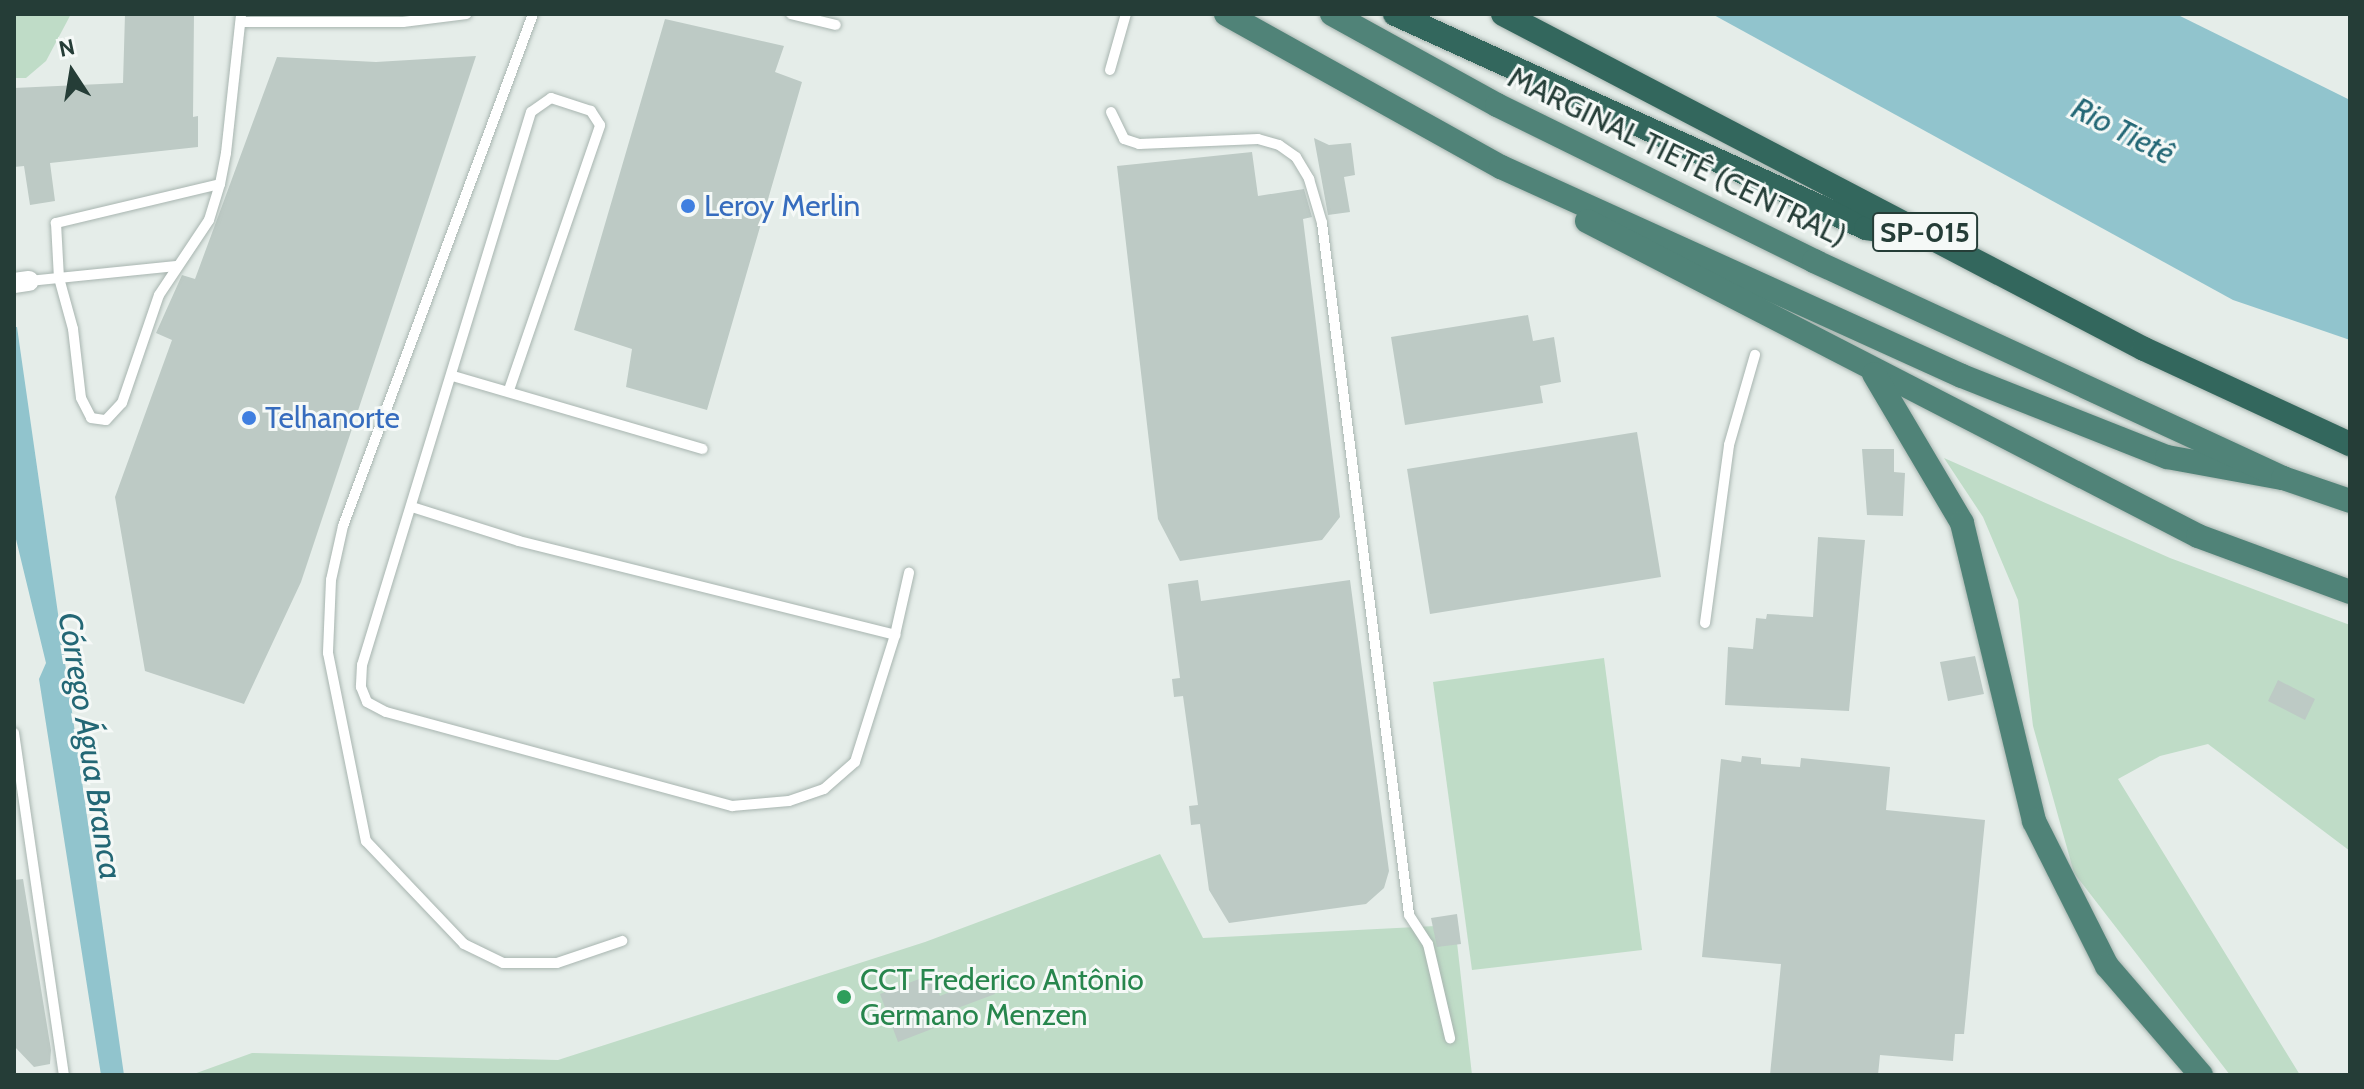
<!DOCTYPE html>
<html>
<head>
<meta charset="utf-8">
<style>
	body { margin:0 }
	#map { position:relative; width:2364px; height:1089px; overflow:hidden; background:#e5ede9; font-family:Cabin,sans-serif }
	div>[style] { position:absolute }
	.green>* { inset:0; background:#bfdcc7 }
	.water>* { inset:0; background:#91c4cd }
	.building>* { inset:0; background:#bdcac5 }
	.roads { filter:drop-shadow(0 0 2px #a8b5b0) drop-shadow(0 0 2px #a8b5b0) }
	.service>* { height:10px; margin:-5px; padding:0 5px; transform-origin:5px; border-radius:5px; background:#fff }
	.minor>* { height:20px; margin:-10px; padding:0 10px; transform-origin:10px; border-radius:10px; background:#fff }
	.trunk>* { height:24px; margin:-12px; padding:0 12px; transform-origin:12px; border-radius:12px; background:#508378 }
	.motorway>* { height:24px; margin:-12px; padding:0 12px; transform-origin:12px; border-radius:12px; background:#33675d }
	.dots>* { width:22px; height:22px; translate:-50% -50%; box-sizing:border-box; border:4px solid #f5f9f7; border-radius:50% }
	span { translate:-50% -50%; white-space:nowrap; text-align:center; line-height:1.15; -webkit-text-stroke:6px #f5f9f7; paint-order:stroke }
	.shield-label span { padding:2px 6px; background:#f5f9f7; border:2px solid; border-radius:6px; -webkit-text-stroke-width:0 }
	.shield-label { font-size:28px; color:#253d37; font-weight:700 }
	.street-label { font-size:30px; color:#253d37 }
	.shop-label { font-size:30px; color:#366cbe }
	.left { translate:0 -50%; text-align:left }
	.leisure-label { font-size:30px; color:#27864d }
	.water-label { font-size:32px; color:#236775; font-style:italic }
	.frame { position:absolute; inset:0; border:16px solid #253d37; pointer-events:none }
	.north { position:absolute; left:32px; top:32px; width:80px; height:80px; -webkit-text-stroke:6px #f5f9f7; paint-order:stroke; rotate:348deg; font-size:22px; font-weight:700; line-height:32px; text-align:center; color:#253d37 }
	.north::after { content:''; display:block; margin:auto; width:28px; height:36px; background:#253d37; clip-path:polygon(50% 0,100% 100%,50% 72%,0 100%) }
</style>
</head>
<body>
<div id="map">
	<div class="green">
		<div style="clip-path:polygon(14px 14px,71px 14px,46px 61px,26px 78px,14px 78px)"></div>
		<div style="clip-path:polygon(1944px 458px,2170px 558px,2350px 625px,2350px 851px,2208px 744px,2160px 756px,2118px 779px,2300px 1075px,2230px 1075px,2074px 873px,2033px 726px,2018px 600px,1983px 517px)"></div>
		<div style="clip-path:polygon(1604px 658px,1642px 950px,1472px 970px,1433px 682px)"></div>
		<div style="clip-path:polygon(1160px 854px,1203px 938px,1455px 925px,1472px 1075px,191px 1075px,252px 1053px,558px 1060px,925px 942px)"></div>
	</div>
	<div class="water">
		<div style="clip-path:polygon(1712px 14px,2176px 14px,2350px 100px,2350px 340px,2233px 300px)"></div>
		<div style="clip-path:polygon(14px 327px,17px 327px,124px 1075px,101px 1075px,39px 679px,46px 663px,14px 531px)"></div>
	</div>
	<div class="building">
		<div style="clip-path:polygon(125px 14px,194px 14px,193px 117px,198px 116px,198px 147px,50px 163px,55px 201px,30px 205px,24px 166px,14px 167px,14px 88px,123px 83px)"></div>
		<div style="clip-path:polygon(665px 19px,784px 46px,775px 72px,802px 82px,707px 410px,626px 387px,632px 349px,574px 330px)"></div>
		<div style="clip-path:polygon(476px 56px,301px 582px,244px 704px,145px 671px,115px 497px,172px 340px,156px 333px,182px 275px,195px 279px,277px 57px,376px 62px)"></div>
		<div style="clip-path:polygon(1314px 138px,1329px 145px,1351px 143px,1355px 175px,1344px 177px,1350px 212px,1328px 215px)"></div>
		<div style="clip-path:polygon(1252px 152px,1258px 196px,1304px 189px,1312px 217px,1303px 219px,1340px 517px,1322px 540px,1180px 561px,1158px 519px,1117px 166px)"></div>
		<div style="clip-path:polygon(1528px 315px,1533px 341px,1554px 337px,1561px 382px,1540px 386px,1543px 403px,1405px 425px,1391px 337px)"></div>
		<div style="clip-path:polygon(1637px 432px,1661px 577px,1430px 614px,1407px 469px)"></div>
		<div style="clip-path:polygon(1862px 449px,1894px 449px,1894px 472px,1905px 473px,1903px 516px,1867px 515px)"></div>
		<div style="clip-path:polygon(1818px 537px,1865px 540px,1849px 711px,1725px 705px,1728px 647px,1753px 649px,1756px 618px,1766px 619px,1767px 614px,1813px 617px)"></div>
		<div style="clip-path:polygon(1198px 580px,1201px 601px,1350px 580px,1389px 871px,1384px 888px,1366px 904px,1229px 923px,1209px 890px,1200px 824px,1191px 825px,1189px 806px,1198px 805px,1183px 696px,1174px 697px,1172px 679px,1180px 678px,1168px 584px)"></div>
		<div style="clip-path:polygon(1975px 656px,1984px 694px,1948px 701px,1940px 662px)"></div>
		<div style="clip-path:polygon(2278px 680px,2315px 699px,2305px 720px,2268px 701px)"></div>
		<div style="clip-path:polygon(1742px 756px,1761px 758px,1761px 764px,1800px 767px,1801px 758px,1890px 767px,1886px 810px,1985px 820px,1964px 1034px,1955px 1034px,1953px 1061px,1880px 1055px,1878px 1075px,1770px 1075px,1781px 964px,1702px 957px,1721px 759px,1741px 762px)"></div>
		<div style="clip-path:polygon(23px 879px,51px 1050px,50px 1064px,34px 1067px,14px 1046px,14px 880px)"></div>
		<div style="clip-path:polygon(1457px 914px,1461px 944px,1437px 947px,1431px 918px)"></div>
		<div style="clip-path:polygon(932px 974px,940px 996px,988px 977px,995px 994px,947px 1012px,950px 1022px,898px 1042px,880px 994px)"></div>
	</div>
	<div class="roads">
		<div class="service">
			<div style="left:533px;top:14px;width:546px;rotate:110.36deg"></div>
			<div style="left:343px;top:526px;width:55px;rotate:102.5deg"></div>
			<div style="left:331px;top:580px;width:73px;rotate:92.4deg"></div>
			<div style="left:328px;top:653px;width:192px;rotate:78.6deg"></div>
			<div style="left:366px;top:841px;width:142px;rotate:46.4deg"></div>
			<div style="left:464px;top:944px;width:43px;rotate:26deg"></div>
			<div style="left:503px;top:963px;width:54px"></div>
			<div style="left:557px;top:963px;width:69px;rotate:-18.7deg"></div>
			<div style="left:791px;top:14px;width:46px;rotate:13.7deg"></div>
			<div style="left:241px;top:22px;width:162px"></div>
			<div style="left:403px;top:22px;width:64px;rotate:-7.2deg"></div>
			<div style="left:1110px;top:70px;width:58px;rotate:-74.1deg"></div>
			<div style="left:1111px;top:112px;width:30px;rotate:64deg"></div>
			<div style="left:1124px;top:139px;width:16px;rotate:18deg"></div>
			<div style="left:1139px;top:144px;width:119px;rotate:-2.4deg"></div>
			<div style="left:1258px;top:139px;width:22px;rotate:16deg"></div>
			<div style="left:1279px;top:145px;width:21px;rotate:35deg"></div>
			<div style="left:1296px;top:157px;width:26px;rotate:59deg"></div>
			<div style="left:1309px;top:179px;width:46px;rotate:73.5deg"></div>
			<div style="left:1322px;top:223px;width:697px;rotate:82.83deg"></div>
			<div style="left:1409px;top:915px;width:35px;rotate:57deg"></div>
			<div style="left:1428px;top:944px;width:97px;rotate:76.8deg"></div>
			<div style="left:220px;top:184px;width:169px;rotate:166.6deg"></div>
			<div style="left:56px;top:223px;width:55px;rotate:86.9deg"></div>
			<div style="left:59px;top:278px;width:53px;rotate:74.6deg"></div>
			<div style="left:73px;top:329px;width:69px;rotate:83.4deg"></div>
			<div style="left:81px;top:398px;width:22px;rotate:63deg"></div>
			<div style="left:91px;top:418px;width:15px;rotate:8deg"></div>
			<div style="left:106px;top:420px;width:23px;rotate:-47deg"></div>
			<div style="left:122px;top:403px;width:114px;rotate:-71.1deg"></div>
			<div style="left:159px;top:295px;width:90px;rotate:-56.3deg"></div>
			<div style="left:209px;top:220px;width:38px;rotate:-73deg"></div>
			<div style="left:220px;top:184px;width:32px;rotate:-79deg"></div>
			<div style="left:226px;top:153px;width:140px;rotate:-83.8deg"></div>
			<div style="left:29px;top:281px;width:148px;rotate:-5.8deg"></div>
			<div style="left:453px;top:376px;width:260px;rotate:16.3deg"></div>
			<div style="left:509px;top:390px;width:280px;rotate:-71deg"></div>
			<div style="left:600px;top:125px;width:17px;rotate:-123deg"></div>
			<div style="left:591px;top:111px;width:42px;rotate:-162deg"></div>
			<div style="left:551px;top:98px;width:24px;rotate:145deg"></div>
			<div style="left:531px;top:112px;width:578px;rotate:106.99deg"></div>
			<div style="left:362px;top:665px;width:22px;rotate:93deg"></div>
			<div style="left:361px;top:687px;width:16px;rotate:68deg"></div>
			<div style="left:367px;top:702px;width:21px;rotate:28deg"></div>
			<div style="left:386px;top:712px;width:359px;rotate:15.2deg"></div>
			<div style="left:732px;top:806px;width:57px;rotate:-5deg"></div>
			<div style="left:789px;top:801px;width:37px;rotate:-19deg"></div>
			<div style="left:824px;top:789px;width:41px;rotate:-41.1deg"></div>
			<div style="left:855px;top:762px;width:133px;rotate:-72.5deg"></div>
			<div style="left:895px;top:635px;width:64px;rotate:-77.3deg"></div>
			<div style="left:412px;top:507px;width:112px;rotate:17.6deg"></div>
			<div style="left:519px;top:541px;width:388px;rotate:14deg"></div>
			<div style="left:1705px;top:623px;width:180px;rotate:-82.3deg"></div>
			<div style="left:1729px;top:445px;width:94px;rotate:-73.9deg"></div>
			<div style="left:14px;top:733px;width:346px;rotate:81.7deg"></div>
		</div>
		<div class="minor">
			<div style="left:14px;top:283px;width:15px;rotate:-8deg"></div>
		</div>
		<div class="trunk">
			<div style="left:1226px;top:14px;width:315px;rotate:29.1deg"></div>
			<div style="left:1501px;top:167px;width:506px;rotate:24.39deg"></div>
			<div style="left:1962px;top:376px;width:220px;rotate:21.6deg"></div>
			<div style="left:2167px;top:457px;width:118px;rotate:10.3deg"></div>
			<div style="left:1332px;top:14px;width:188px;rotate:28.9deg"></div>
			<div style="left:1497px;top:105px;width:353px;rotate:26.2deg"></div>
			<div style="left:1814px;top:261px;width:517px;rotate:24.83deg"></div>
			<div style="left:2283px;top:478px;width:71px;rotate:18.9deg"></div>
			<div style="left:1587px;top:221px;width:687px;rotate:27.27deg"></div>
			<div style="left:2198px;top:536px;width:162px;rotate:20.2deg"></div>
			<div style="left:1874px;top:374px;width:173px;rotate:59.4deg"></div>
			<div style="left:1962px;top:523px;width:307px;rotate:76.4deg"></div>
			<div style="left:2034px;top:821px;width:162px;rotate:63.3deg"></div>
			<div style="left:2107px;top:966px;width:144px;rotate:49.2deg"></div>
		</div>
		<div class="motorway">
			<div style="left:1395px;top:14px;width:517px;rotate:24.43deg"></div>
			<div style="left:1866px;top:228px;width:53px;rotate:9.8deg"></div>
			<div style="left:1503px;top:14px;width:723px;rotate:27.59deg"></div>
			<div style="left:2144px;top:349px;width:227px;rotate:24.8deg"></div>
		</div>
	</div>
	<div class="dots">
		<div style="left:688px;top:206px;background:#3f7fe0"></div>
		<div style="left:249px;top:418px;background:#3f7fe0"></div>
		<div style="left:844px;top:997px;background:#2e9e5b"></div>
	</div>
	<div class="shield-label">
		<span style="left:1925px;top:232px">SP-015</span>
	</div>
	<div class="street-label">
		<span style="left:1677px;top:157px;rotate:26deg">MARGINAL TIETÊ (CENTRAL)</span>
	</div>
	<div class="shop-label">
		<span class="left" style="left:704px;top:206px">Leroy Merlin</span>
		<span class="left" style="left:265px;top:418px">Telhanorte</span>
	</div>
	<div class="leisure-label">
		<span class="left" style="left:860px;top:997px">CCT Frederico Antônio<br>Germano Menzen</span>
	</div>
	<div class="water-label">
		<span style="left:2123px;top:131px;rotate:27deg">Rio Tietê</span>
		<span style="left:90px;top:746px;rotate:81deg">Córrego Água Branca</span>
	</div>
	<div class="frame"></div>
	<div class="north">N</div>
</div>
</body>
</html>
